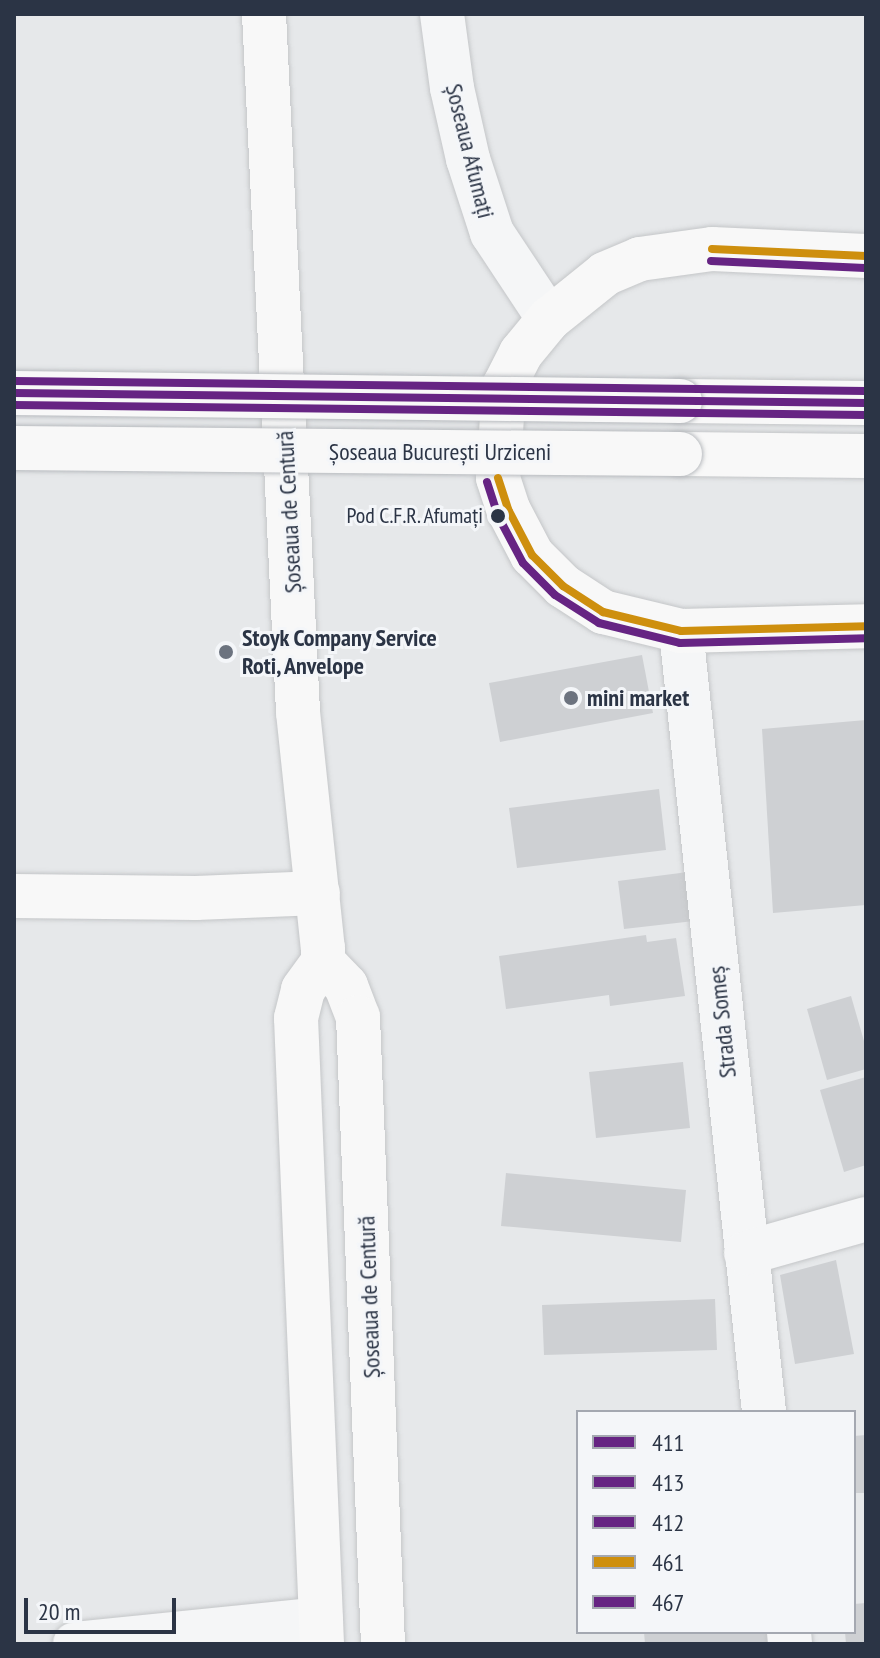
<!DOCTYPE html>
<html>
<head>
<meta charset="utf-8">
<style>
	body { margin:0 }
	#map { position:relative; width:880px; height:1658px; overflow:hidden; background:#e6e8ea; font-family:"PT Sans Narrow",sans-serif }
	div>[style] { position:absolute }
	.building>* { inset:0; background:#ced0d3 }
	.roads { filter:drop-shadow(0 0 2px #c4c6c8) drop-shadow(0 0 2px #c4c6c8) }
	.minor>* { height:44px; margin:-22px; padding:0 22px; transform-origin:22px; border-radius:22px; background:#f5f6f7 }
	.major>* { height:44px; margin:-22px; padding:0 22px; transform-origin:22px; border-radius:22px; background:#f8f8f8 }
	.highway>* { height:44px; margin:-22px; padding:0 22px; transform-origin:22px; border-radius:22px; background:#f8f8f8 }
	.bridges { filter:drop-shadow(0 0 2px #b8bbbf) drop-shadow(0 0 2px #b8bbbf) }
	.highway-bridge>* { height:44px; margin:-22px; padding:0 22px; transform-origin:22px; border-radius:22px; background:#f8f8f8 }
	.bus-1>* { height:8px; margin:-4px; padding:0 4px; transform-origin:4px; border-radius:4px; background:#662483 }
	.bus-2>* { height:8px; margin:-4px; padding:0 4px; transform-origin:4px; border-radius:4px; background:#662483 }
	.bus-3>* { height:8px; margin:-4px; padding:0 4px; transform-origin:4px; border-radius:4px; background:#662483 }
	.bus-4>* { height:8px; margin:-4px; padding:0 4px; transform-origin:4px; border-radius:4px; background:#ce8f0e }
	.bus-5>* { height:8px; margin:-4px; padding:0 4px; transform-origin:4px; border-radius:4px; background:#662483 }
	.dots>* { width:22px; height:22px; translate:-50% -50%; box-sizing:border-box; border:4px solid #f4f6f9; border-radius:50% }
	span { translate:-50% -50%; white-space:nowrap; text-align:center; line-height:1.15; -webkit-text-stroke:6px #f4f6f9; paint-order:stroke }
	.bus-label { font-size:22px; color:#2b3445 }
	.right { translate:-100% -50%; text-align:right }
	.street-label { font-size:24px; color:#2b3445 }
	.poi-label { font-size:24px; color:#2b3445; font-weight:700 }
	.left { translate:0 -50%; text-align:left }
	.frame { position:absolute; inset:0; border:16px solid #2b3445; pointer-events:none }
	.legend { position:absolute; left:576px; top:1410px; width:280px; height:224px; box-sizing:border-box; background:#f4f6f9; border:2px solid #a4a8b1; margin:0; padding:10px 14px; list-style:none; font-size:24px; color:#2b3445 }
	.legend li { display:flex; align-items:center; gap:16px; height:40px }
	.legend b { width:40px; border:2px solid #a4a8b1 }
	.scale { position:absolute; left:24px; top:1598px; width:152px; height:36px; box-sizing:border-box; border:4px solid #2b3445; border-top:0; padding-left:10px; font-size:24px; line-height:28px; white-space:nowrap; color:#2b3445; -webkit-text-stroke:6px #f4f6f9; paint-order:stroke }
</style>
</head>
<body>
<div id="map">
	<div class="building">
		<div style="clip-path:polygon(642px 655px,653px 713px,500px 742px,489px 683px)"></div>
		<div style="clip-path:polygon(866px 720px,866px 905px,773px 913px,762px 729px)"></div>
		<div style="clip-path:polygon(659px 789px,666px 850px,517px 868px,509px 808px)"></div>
		<div style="clip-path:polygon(688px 872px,694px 921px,624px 929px,618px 881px)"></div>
		<div style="clip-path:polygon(646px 935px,647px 942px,676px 938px,685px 996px,610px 1006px,609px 995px,506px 1009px,499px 956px)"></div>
		<div style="clip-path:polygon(851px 996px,866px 1048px,866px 1069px,827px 1080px,807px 1009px)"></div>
		<div style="clip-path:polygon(683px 1062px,690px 1128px,596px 1138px,589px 1072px)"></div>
		<div style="clip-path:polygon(866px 1077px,866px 1165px,844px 1172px,820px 1090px)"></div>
		<div style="clip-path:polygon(506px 1173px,686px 1190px,681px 1242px,501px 1226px)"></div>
		<div style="clip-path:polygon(836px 1260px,854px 1354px,795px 1364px,780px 1275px)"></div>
		<div style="clip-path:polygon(715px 1299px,717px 1350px,544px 1355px,542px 1305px)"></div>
		<div style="clip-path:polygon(866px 1435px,866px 1493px,854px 1493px,854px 1436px)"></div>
		<div style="clip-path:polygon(866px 1603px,866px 1644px,846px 1644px,845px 1632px,854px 1632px,854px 1604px)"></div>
		<div style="clip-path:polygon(644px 1632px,768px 1632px,769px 1644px,645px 1644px)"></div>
	</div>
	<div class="roads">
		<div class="minor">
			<div style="left:442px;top:14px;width:75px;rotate:82.3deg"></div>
			<div style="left:452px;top:88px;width:73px;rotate:77.3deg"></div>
			<div style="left:468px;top:159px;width:78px;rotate:72deg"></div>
			<div style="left:492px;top:233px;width:103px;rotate:56.5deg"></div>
			<div style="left:681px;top:631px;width:785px;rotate:83.93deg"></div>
			<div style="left:746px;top:1253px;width:125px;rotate:-15.8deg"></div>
			<div style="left:789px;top:1632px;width:12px;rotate:85deg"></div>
			<div style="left:75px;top:1644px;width:247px;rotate:-5.8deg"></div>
		</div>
		<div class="major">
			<div style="left:264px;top:14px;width:699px;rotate:87.21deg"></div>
			<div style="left:298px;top:712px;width:237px;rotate:84deg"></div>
			<div style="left:323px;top:948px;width:14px;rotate:90deg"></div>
			<div style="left:323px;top:962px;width:34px;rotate:126deg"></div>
			<div style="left:303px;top:990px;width:29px;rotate:104deg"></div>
			<div style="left:296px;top:1018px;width:627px;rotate:87.62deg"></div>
			<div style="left:14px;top:896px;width:182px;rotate:0.6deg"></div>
			<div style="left:196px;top:898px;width:122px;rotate:-2.3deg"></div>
			<div style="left:323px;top:962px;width:33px;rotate:46deg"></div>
			<div style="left:346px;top:986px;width:33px;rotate:69deg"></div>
			<div style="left:358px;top:1017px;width:627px;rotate:87.72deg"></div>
		</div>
		<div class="highway">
			<div style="left:866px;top:256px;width:154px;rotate:-177.4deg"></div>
			<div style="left:712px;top:249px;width:73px;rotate:172.1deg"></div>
			<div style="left:640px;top:259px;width:38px;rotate:157deg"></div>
			<div style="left:605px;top:274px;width:72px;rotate:141.2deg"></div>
			<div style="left:549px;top:319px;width:44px;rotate:129.5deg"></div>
			<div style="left:521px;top:353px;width:37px;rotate:117deg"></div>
			<div style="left:504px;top:386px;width:92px;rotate:93.7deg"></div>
			<div style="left:498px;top:478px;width:35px;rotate:72deg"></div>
			<div style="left:509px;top:511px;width:50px;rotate:62.4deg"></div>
			<div style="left:532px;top:555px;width:44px;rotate:45deg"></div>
			<div style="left:563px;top:586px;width:48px;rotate:33deg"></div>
			<div style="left:603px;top:612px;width:80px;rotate:13.7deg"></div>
			<div style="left:681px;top:631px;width:185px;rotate:-1.5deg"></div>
			<div style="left:680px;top:401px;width:186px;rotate:0.6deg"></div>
			<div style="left:680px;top:454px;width:186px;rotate:0.6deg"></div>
		</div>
	</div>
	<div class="bridges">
		<div class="highway-bridge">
			<div style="left:14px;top:393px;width:666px;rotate:0.69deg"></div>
			<div style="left:14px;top:448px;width:666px;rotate:0.52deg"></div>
		</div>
	</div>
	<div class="bus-1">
		<div style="left:14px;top:393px;width:852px;rotate:0.67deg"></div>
	</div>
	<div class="bus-2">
		<div style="left:14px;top:405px;width:852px;rotate:0.67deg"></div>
	</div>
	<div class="bus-3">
		<div style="left:14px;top:381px;width:852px;rotate:0.67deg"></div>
	</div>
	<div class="bus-4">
		<div style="left:712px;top:249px;width:154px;rotate:2.6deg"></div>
		<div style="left:498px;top:478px;width:35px;rotate:72deg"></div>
		<div style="left:509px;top:511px;width:50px;rotate:62.4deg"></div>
		<div style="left:532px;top:555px;width:44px;rotate:45deg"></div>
		<div style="left:563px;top:586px;width:48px;rotate:33deg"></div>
		<div style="left:603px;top:612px;width:80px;rotate:13.7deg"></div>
		<div style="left:681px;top:631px;width:185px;rotate:-1.5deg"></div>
	</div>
	<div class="bus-5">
		<div style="left:711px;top:261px;width:154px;rotate:2.6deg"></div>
		<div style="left:487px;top:482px;width:36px;rotate:72deg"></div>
		<div style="left:498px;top:516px;width:53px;rotate:62deg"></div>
		<div style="left:523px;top:563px;width:45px;rotate:45deg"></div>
		<div style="left:555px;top:595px;width:52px;rotate:32.5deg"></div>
		<div style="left:599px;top:623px;width:83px;rotate:13.9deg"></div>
		<div style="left:680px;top:643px;width:186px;rotate:-1.5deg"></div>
	</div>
	<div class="dots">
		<div style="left:498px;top:516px;background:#2b3445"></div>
		<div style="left:226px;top:652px;background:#6c737f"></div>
		<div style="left:571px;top:698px;background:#6c737f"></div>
	</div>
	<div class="bus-label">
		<span class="right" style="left:483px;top:516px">Pod C.F.R. Afumați</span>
	</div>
	<div class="street-label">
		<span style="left:470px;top:151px;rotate:76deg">Șoseaua Afumați</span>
		<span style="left:440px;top:452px">Șoseaua București Urziceni</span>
		<span style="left:289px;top:512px;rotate:-93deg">Șoseaua de Centură</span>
		<span style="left:722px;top:1022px;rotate:-96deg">Strada Someș</span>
		<span style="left:369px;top:1297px;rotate:-92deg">Șoseaua de Centură</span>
	</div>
	<div class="poi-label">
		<span class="left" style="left:242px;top:652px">Stoyk Company Service<br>Roti, Anvelope</span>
		<span class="left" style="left:587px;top:698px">mini market</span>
	</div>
	<div class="frame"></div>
	<ul class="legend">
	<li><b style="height:10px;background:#662483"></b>411</li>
	<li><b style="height:10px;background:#662483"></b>413</li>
	<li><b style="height:10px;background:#662483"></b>412</li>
	<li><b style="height:10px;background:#ce8f0e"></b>461</li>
	<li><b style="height:10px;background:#662483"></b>467</li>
	</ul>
	<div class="scale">20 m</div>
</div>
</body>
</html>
